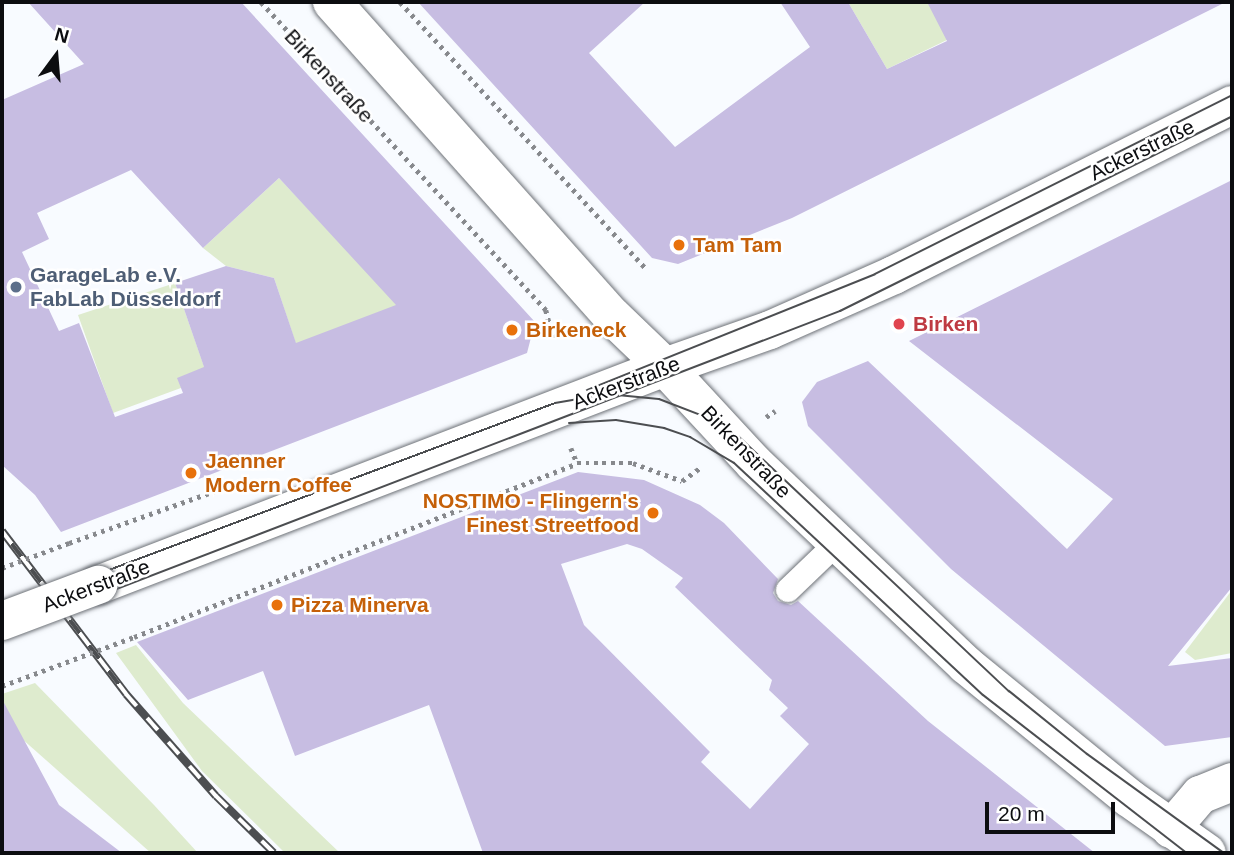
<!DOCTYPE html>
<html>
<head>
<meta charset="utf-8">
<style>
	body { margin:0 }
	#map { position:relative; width:1234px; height:855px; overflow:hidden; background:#f8fbff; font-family:Arial,sans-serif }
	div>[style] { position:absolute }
	.green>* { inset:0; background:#deebce }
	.building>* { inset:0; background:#c7bde2 }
	.path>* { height:4.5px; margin-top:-2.25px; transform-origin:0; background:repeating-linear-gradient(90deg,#87898d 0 3.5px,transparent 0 8.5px) }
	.roads { filter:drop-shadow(0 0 2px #6e7278) drop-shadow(0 0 2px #6e7278) }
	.service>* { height:24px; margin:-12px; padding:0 12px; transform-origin:12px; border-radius:12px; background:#fff }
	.minor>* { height:38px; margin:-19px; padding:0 19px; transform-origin:19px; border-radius:19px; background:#fff }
	.tertiary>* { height:38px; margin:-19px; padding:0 19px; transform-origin:19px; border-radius:19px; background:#fff }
	.tram>* { height:2px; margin:-1px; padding:0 1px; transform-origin:1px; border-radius:1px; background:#4c4e51 }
	.rail>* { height:8px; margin-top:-4px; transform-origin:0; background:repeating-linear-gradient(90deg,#fff 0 16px,#4c4e51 0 32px); box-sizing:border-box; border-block:2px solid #4c4e51 }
	.path-bridge>* { height:4.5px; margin-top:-2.25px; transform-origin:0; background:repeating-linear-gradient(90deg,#87898d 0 3.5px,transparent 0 8.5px) }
	.bridges { filter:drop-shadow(0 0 2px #6e7278) drop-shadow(0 0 2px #6e7278) }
	.tertiary-bridge>* { height:38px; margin:-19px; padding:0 19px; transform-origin:19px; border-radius:19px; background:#fff }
	.dots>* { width:19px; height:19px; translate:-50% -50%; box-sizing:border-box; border:4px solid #fff; border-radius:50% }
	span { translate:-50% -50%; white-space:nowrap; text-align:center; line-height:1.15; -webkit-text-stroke:5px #fff; paint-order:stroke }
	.street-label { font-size:21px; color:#0c0d10 }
	.food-label { font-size:21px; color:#c56008; font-weight:700 }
	.left { translate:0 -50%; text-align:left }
	.right { translate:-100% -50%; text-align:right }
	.service-label { font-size:21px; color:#4e5e75; font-weight:700 }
	.health-label { font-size:21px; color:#be3a42; font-weight:700 }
	.frame { position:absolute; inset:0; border:4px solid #0c0d10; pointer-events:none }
	.north { position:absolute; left:21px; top:21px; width:70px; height:70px; -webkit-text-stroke:5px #fff; paint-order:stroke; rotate:16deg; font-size:19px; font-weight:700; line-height:28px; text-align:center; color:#0c0d10 }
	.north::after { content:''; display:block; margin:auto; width:24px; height:32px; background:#0c0d10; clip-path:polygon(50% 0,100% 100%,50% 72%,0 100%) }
	.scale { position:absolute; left:985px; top:802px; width:130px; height:32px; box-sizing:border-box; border:4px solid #0c0d10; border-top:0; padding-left:9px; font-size:21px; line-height:24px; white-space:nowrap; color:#0c0d10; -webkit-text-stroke:5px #fff; paint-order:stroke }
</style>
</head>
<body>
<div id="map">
	<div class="green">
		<div style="clip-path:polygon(848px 2px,944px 2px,934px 7px,951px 38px,887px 69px)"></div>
		<div style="clip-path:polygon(279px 178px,398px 305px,296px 344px,274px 278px,226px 266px,203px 248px)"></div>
		<div style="clip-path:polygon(175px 283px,208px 378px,113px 413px,78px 315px)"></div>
		<div style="clip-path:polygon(1232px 590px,1232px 653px,1195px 660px,1185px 652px)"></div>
		<div style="clip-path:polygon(136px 645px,183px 703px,340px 853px,285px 853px,202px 771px,116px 653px)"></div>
		<div style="clip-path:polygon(35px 683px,154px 805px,198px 853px,151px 853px,12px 730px,2px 714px,2px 694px)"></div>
	</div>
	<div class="building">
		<div style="clip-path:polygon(evenodd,28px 2px,241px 2px,535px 322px,527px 353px,61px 532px,35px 495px,2px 465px,2px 100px,84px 64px,28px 2px,131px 170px,203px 248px,279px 178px,396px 305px,296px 343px,274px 278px,226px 266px,175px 283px,204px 367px,177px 378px,183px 393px,115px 417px,79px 323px,59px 331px,22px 252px,49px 239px,37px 213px,131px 170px)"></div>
		<div style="clip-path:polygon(418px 2px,645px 2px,589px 53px,675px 147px,810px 47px,780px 2px,848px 2px,887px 69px,947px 41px,927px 2px,1226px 2px,792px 218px,678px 264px,652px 258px)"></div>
		<div style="clip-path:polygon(1232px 180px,1232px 587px,1168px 666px,1232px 658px,1232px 737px,1165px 746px,951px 569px,808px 426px,802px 402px,817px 382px,868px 361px,1067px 549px,1113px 499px,909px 341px)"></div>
		<div style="clip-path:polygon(evenodd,578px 472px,644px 480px,700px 505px,724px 523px,778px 579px,773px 593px,778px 601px,791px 605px,798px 601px,928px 721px,1095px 853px,483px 853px,429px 705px,295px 756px,263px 671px,188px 700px,137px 642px,578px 472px,627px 544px,642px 549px,683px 578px,675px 587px,772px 680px,769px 690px,788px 708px,780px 716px,809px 744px,750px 809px,701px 762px,710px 752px,584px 625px,561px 564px,627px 544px)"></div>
		<div style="clip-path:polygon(2px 699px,59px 805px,122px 853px,2px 853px)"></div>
	</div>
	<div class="path">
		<div style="left:261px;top:2px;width:420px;rotate:47.2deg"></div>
		<div style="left:546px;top:310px;width:33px;rotate:76deg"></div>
		<div style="left:400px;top:2px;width:364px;rotate:47.3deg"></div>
		<div style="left:766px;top:417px;width:11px;rotate:-34deg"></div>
		<div style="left:571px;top:448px;width:16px;rotate:68deg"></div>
		<div style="left:69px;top:543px;width:188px;rotate:-19.6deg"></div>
		<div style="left:134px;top:637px;width:476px;rotate:-21.4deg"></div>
		<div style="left:577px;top:463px;width:56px"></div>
		<div style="left:633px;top:463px;width:52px;rotate:20.2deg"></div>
		<div style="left:682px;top:481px;width:24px;rotate:-36deg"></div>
	</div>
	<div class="roads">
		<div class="service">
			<div style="left:788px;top:590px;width:68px;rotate:-43.8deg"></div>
		</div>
		<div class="minor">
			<div style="left:332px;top:2px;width:421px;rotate:48.3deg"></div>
			<div style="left:612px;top:316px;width:74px;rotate:43.9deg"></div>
			<div style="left:665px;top:367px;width:111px;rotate:-19.4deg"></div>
			<div style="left:770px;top:330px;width:136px;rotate:-23.9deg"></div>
			<div style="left:894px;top:275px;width:378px;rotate:-26.7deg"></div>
			<div style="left:1171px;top:829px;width:45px;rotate:-49.5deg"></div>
			<div style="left:1200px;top:795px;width:35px;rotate:-22deg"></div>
		</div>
		<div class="tertiary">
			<div style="left:98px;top:585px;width:607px;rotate:-21.03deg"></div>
			<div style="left:665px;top:367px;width:131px;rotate:47.2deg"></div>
			<div style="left:754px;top:463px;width:293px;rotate:43.6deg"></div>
			<div style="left:966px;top:665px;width:210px;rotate:39.2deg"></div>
			<div style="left:1129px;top:798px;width:95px;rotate:35.2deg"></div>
		</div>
	</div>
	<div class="tram">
		<div style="left:587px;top:390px;width:310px;rotate:-21.9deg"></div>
		<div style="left:875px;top:274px;width:399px;rotate:-26.6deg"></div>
		<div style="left:569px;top:423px;width:47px;rotate:-3.7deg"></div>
		<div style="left:616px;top:420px;width:49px;rotate:9.5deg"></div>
		<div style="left:664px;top:428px;width:28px;rotate:19deg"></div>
		<div style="left:690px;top:437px;width:51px;rotate:30.6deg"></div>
		<div style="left:734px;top:463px;width:340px;rotate:43deg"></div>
		<div style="left:983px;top:695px;width:258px;rotate:37.8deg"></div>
		<div style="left:2px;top:610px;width:590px;rotate:-20.52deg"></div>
		<div style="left:555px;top:403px;width:53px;rotate:-9.8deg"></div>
		<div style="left:607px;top:394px;width:52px;rotate:5.5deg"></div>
		<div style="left:659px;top:399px;width:56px;rotate:21deg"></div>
		<div style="left:711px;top:419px;width:33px;rotate:33deg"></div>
		<div style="left:739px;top:437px;width:371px;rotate:43.3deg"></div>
		<div style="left:1009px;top:691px;width:100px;rotate:38.9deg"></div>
		<div style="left:1087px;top:754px;width:169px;rotate:35.9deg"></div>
		<div style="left:2px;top:633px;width:898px;rotate:-21.02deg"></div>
		<div style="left:840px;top:311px;width:438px;rotate:-26.4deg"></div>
	</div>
	<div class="rail">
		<div style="left:2px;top:531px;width:205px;rotate:52.7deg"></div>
		<div style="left:126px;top:694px;width:136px;rotate:48.6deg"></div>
		<div style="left:216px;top:796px;width:81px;rotate:44.5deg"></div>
	</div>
	<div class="path-bridge">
		<div style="left:2px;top:568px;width:72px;rotate:-20.5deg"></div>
		<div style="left:2px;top:686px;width:141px;rotate:-20.4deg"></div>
	</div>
	<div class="bridges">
		<div class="tertiary-bridge">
			<div style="left:2px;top:621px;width:103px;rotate:-20.6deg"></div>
		</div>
	</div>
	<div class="dots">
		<div style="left:679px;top:245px;background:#e8710a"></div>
		<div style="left:16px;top:287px;background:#5c6f8a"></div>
		<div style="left:899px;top:324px;background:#e0444e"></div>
		<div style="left:512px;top:330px;background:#e8710a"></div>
		<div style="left:191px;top:473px;background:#e8710a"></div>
		<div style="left:653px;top:513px;background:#e8710a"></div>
		<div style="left:277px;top:605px;background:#e8710a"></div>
	</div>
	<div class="street-label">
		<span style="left:329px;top:76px;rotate:47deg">Birkenstraße</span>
		<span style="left:1142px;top:150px;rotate:-26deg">Ackerstraße</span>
		<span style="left:626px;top:383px;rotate:-21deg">Ackerstraße</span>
		<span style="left:746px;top:452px;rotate:46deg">Birkenstraße</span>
		<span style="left:96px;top:586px;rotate:-21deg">Ackerstraße</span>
	</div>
	<div class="food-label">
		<span class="left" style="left:693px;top:245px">Tam Tam</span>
		<span class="left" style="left:526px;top:330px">Birkeneck</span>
		<span class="left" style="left:205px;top:473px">Jaenner<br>Modern Coffee</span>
		<span class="right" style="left:639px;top:513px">NOSTIMO - Flingern's<br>Finest Streetfood</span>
		<span class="left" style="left:291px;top:605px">Pizza Minerva</span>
	</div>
	<div class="service-label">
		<span class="left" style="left:30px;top:287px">GarageLab e.V.<br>FabLab Düsseldorf</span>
	</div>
	<div class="health-label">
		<span class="left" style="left:913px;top:324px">Birken</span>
	</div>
	<div class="frame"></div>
	<div class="north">N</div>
	<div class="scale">20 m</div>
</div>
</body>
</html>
